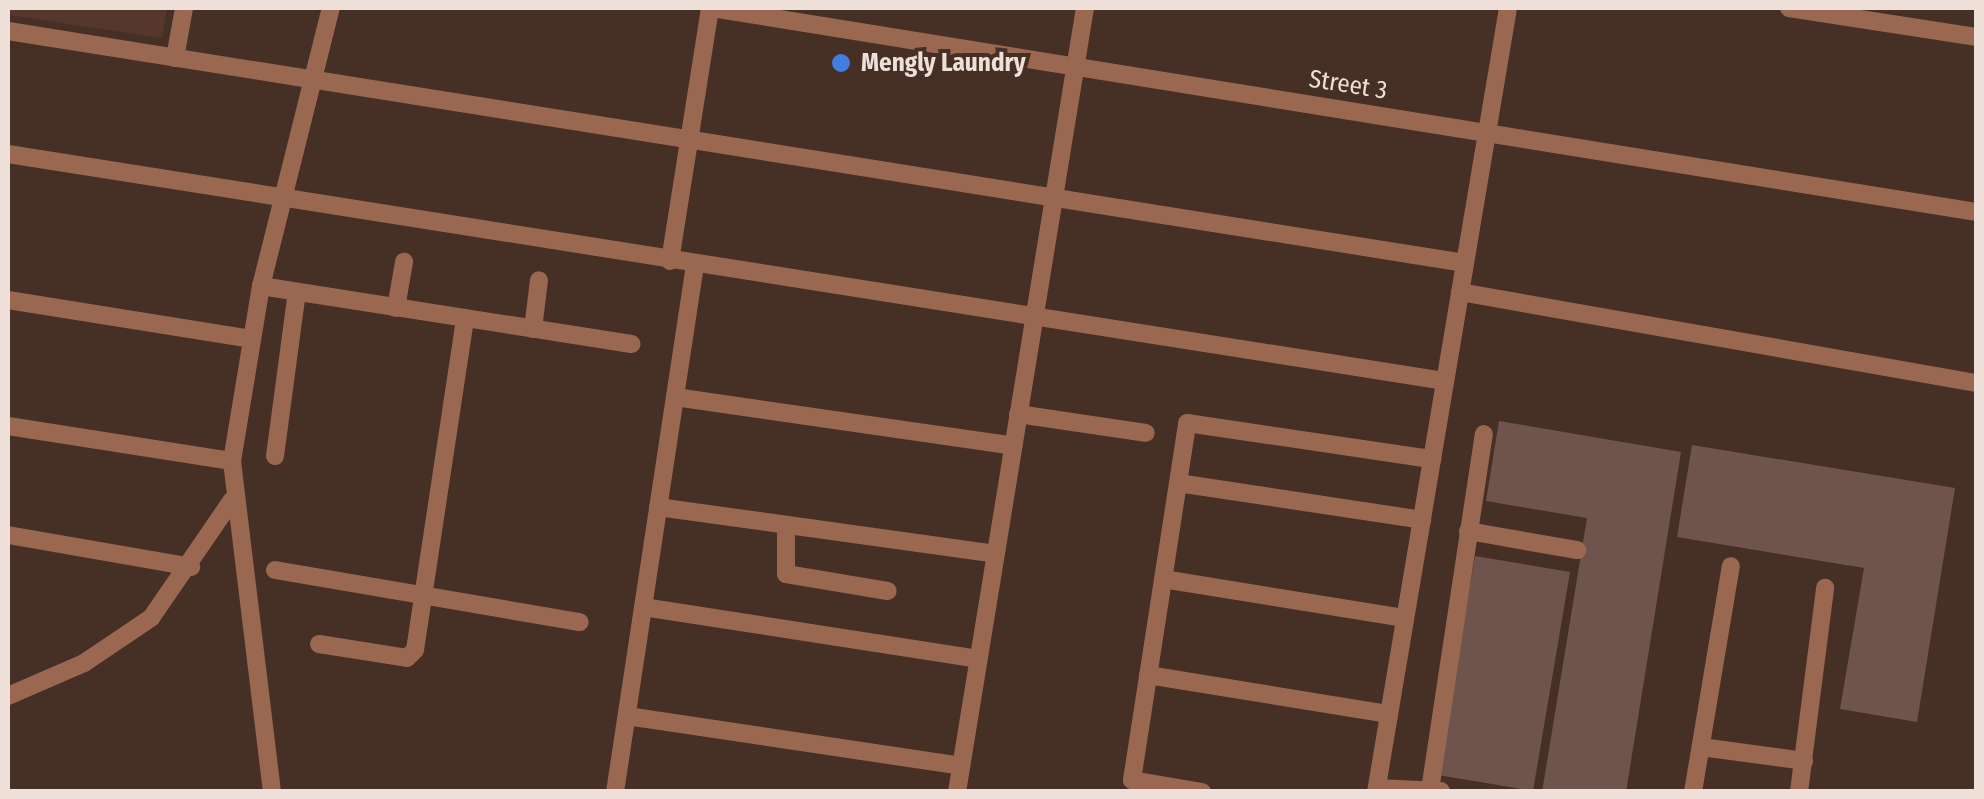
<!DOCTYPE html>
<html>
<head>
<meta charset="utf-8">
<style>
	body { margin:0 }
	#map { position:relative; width:1984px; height:799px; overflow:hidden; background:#463026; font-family:"Fira Sans Condensed",sans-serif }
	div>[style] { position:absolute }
	.built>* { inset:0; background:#55382b }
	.building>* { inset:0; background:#6e544d }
	.minor>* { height:18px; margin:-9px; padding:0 9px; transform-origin:9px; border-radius:9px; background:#9a6851 }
	.dots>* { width:28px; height:28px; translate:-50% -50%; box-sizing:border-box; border:5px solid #463026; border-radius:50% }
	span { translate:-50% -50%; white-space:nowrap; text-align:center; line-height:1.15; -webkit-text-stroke:8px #463026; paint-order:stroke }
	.poi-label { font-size:25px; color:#eedfd9; font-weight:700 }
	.left { translate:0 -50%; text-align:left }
	.street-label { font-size:25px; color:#eedfd9 }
	.frame { position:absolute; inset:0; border:10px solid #eedfd9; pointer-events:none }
</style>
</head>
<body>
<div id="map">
	<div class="built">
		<div style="clip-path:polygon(8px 8px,167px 8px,162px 38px,8px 15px)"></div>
	</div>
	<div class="building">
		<div style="clip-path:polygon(1499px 421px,1681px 452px,1626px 792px,1542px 792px,1587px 518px,1486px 501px)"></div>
		<div style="clip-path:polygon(1692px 445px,1955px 488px,1917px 722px,1840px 709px,1864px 568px,1677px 537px)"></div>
		<div style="clip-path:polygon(1475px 556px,1570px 572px,1533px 791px,1438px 775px)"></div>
	</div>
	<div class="minor">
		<div style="left:712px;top:8px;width:1280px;rotate:9.17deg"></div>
		<div style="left:1789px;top:8px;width:189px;rotate:8.8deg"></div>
		<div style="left:8px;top:31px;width:1475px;rotate:9.05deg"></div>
		<div style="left:175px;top:58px;width:51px;rotate:-79.8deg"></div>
		<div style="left:8px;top:154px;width:1455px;rotate:8.98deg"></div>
		<div style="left:670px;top:261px;width:256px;rotate:-81deg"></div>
		<div style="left:261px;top:286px;width:375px;rotate:8.9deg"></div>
		<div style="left:1460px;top:292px;width:524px;rotate:10deg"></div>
		<div style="left:8px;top:300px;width:246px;rotate:9.1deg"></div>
		<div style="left:396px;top:308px;width:47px;rotate:-80.1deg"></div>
		<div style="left:533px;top:329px;width:49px;rotate:-83deg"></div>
		<div style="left:675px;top:397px;width:342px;rotate:8.2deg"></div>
		<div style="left:1018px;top:414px;width:129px;rotate:8.4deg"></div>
		<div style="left:8px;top:426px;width:227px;rotate:8.9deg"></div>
		<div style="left:275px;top:456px;width:165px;rotate:-82.4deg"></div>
		<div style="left:1178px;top:483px;width:247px;rotate:8.6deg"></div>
		<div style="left:658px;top:507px;width:341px;rotate:7.9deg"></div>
		<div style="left:786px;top:525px;width:49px;rotate:90deg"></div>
		<div style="left:786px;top:574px;width:103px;rotate:9.5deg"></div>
		<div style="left:1468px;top:531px;width:111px;rotate:9.9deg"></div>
		<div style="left:8px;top:535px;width:186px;rotate:9.9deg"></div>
		<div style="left:275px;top:570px;width:309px;rotate:9.7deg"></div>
		<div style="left:1163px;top:579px;width:245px;rotate:9.2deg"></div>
		<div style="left:643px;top:607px;width:339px;rotate:8.8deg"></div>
		<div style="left:319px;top:644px;width:89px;rotate:9deg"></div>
		<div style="left:407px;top:658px;width:11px;rotate:-45deg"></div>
		<div style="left:415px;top:650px;width:336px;rotate:-81.4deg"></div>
		<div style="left:1148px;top:675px;width:244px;rotate:9.2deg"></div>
		<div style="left:8px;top:696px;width:83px;rotate:-23.5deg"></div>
		<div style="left:84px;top:663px;width:81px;rotate:-33.9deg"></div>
		<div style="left:151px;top:618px;width:143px;rotate:-55.5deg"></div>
		<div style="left:627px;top:716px;width:338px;rotate:8.5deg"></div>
		<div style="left:1701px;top:747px;width:104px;rotate:7.7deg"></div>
		<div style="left:1377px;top:788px;width:64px;rotate:2.7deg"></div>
		<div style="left:1430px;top:790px;width:360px;rotate:-81.4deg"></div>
		<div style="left:272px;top:792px;width:333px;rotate:-96.9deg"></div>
		<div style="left:232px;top:461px;width:177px;rotate:-80.6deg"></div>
		<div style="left:261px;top:286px;width:287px;rotate:-75.9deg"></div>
		<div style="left:615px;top:792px;width:533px;rotate:-81.37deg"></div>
		<div style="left:957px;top:792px;width:794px;rotate:-80.73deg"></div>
		<div style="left:1202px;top:792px;width:71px;rotate:-170.3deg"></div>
		<div style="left:1132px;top:780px;width:361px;rotate:-81.2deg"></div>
		<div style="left:1187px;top:423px;width:248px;rotate:8.4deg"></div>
		<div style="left:1376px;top:792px;width:795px;rotate:-80.44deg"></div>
		<div style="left:1693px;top:792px;width:229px;rotate:-80.5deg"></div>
		<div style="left:1799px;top:792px;width:206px;rotate:-82.7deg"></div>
	</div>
	<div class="dots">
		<div style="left:841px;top:63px;background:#3f7fe0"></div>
	</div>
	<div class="poi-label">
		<span class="left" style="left:861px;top:63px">Mengly Laundry</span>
	</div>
	<div class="street-label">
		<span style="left:1348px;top:85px;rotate:9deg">Street 3</span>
	</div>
	<div class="frame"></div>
</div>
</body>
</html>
